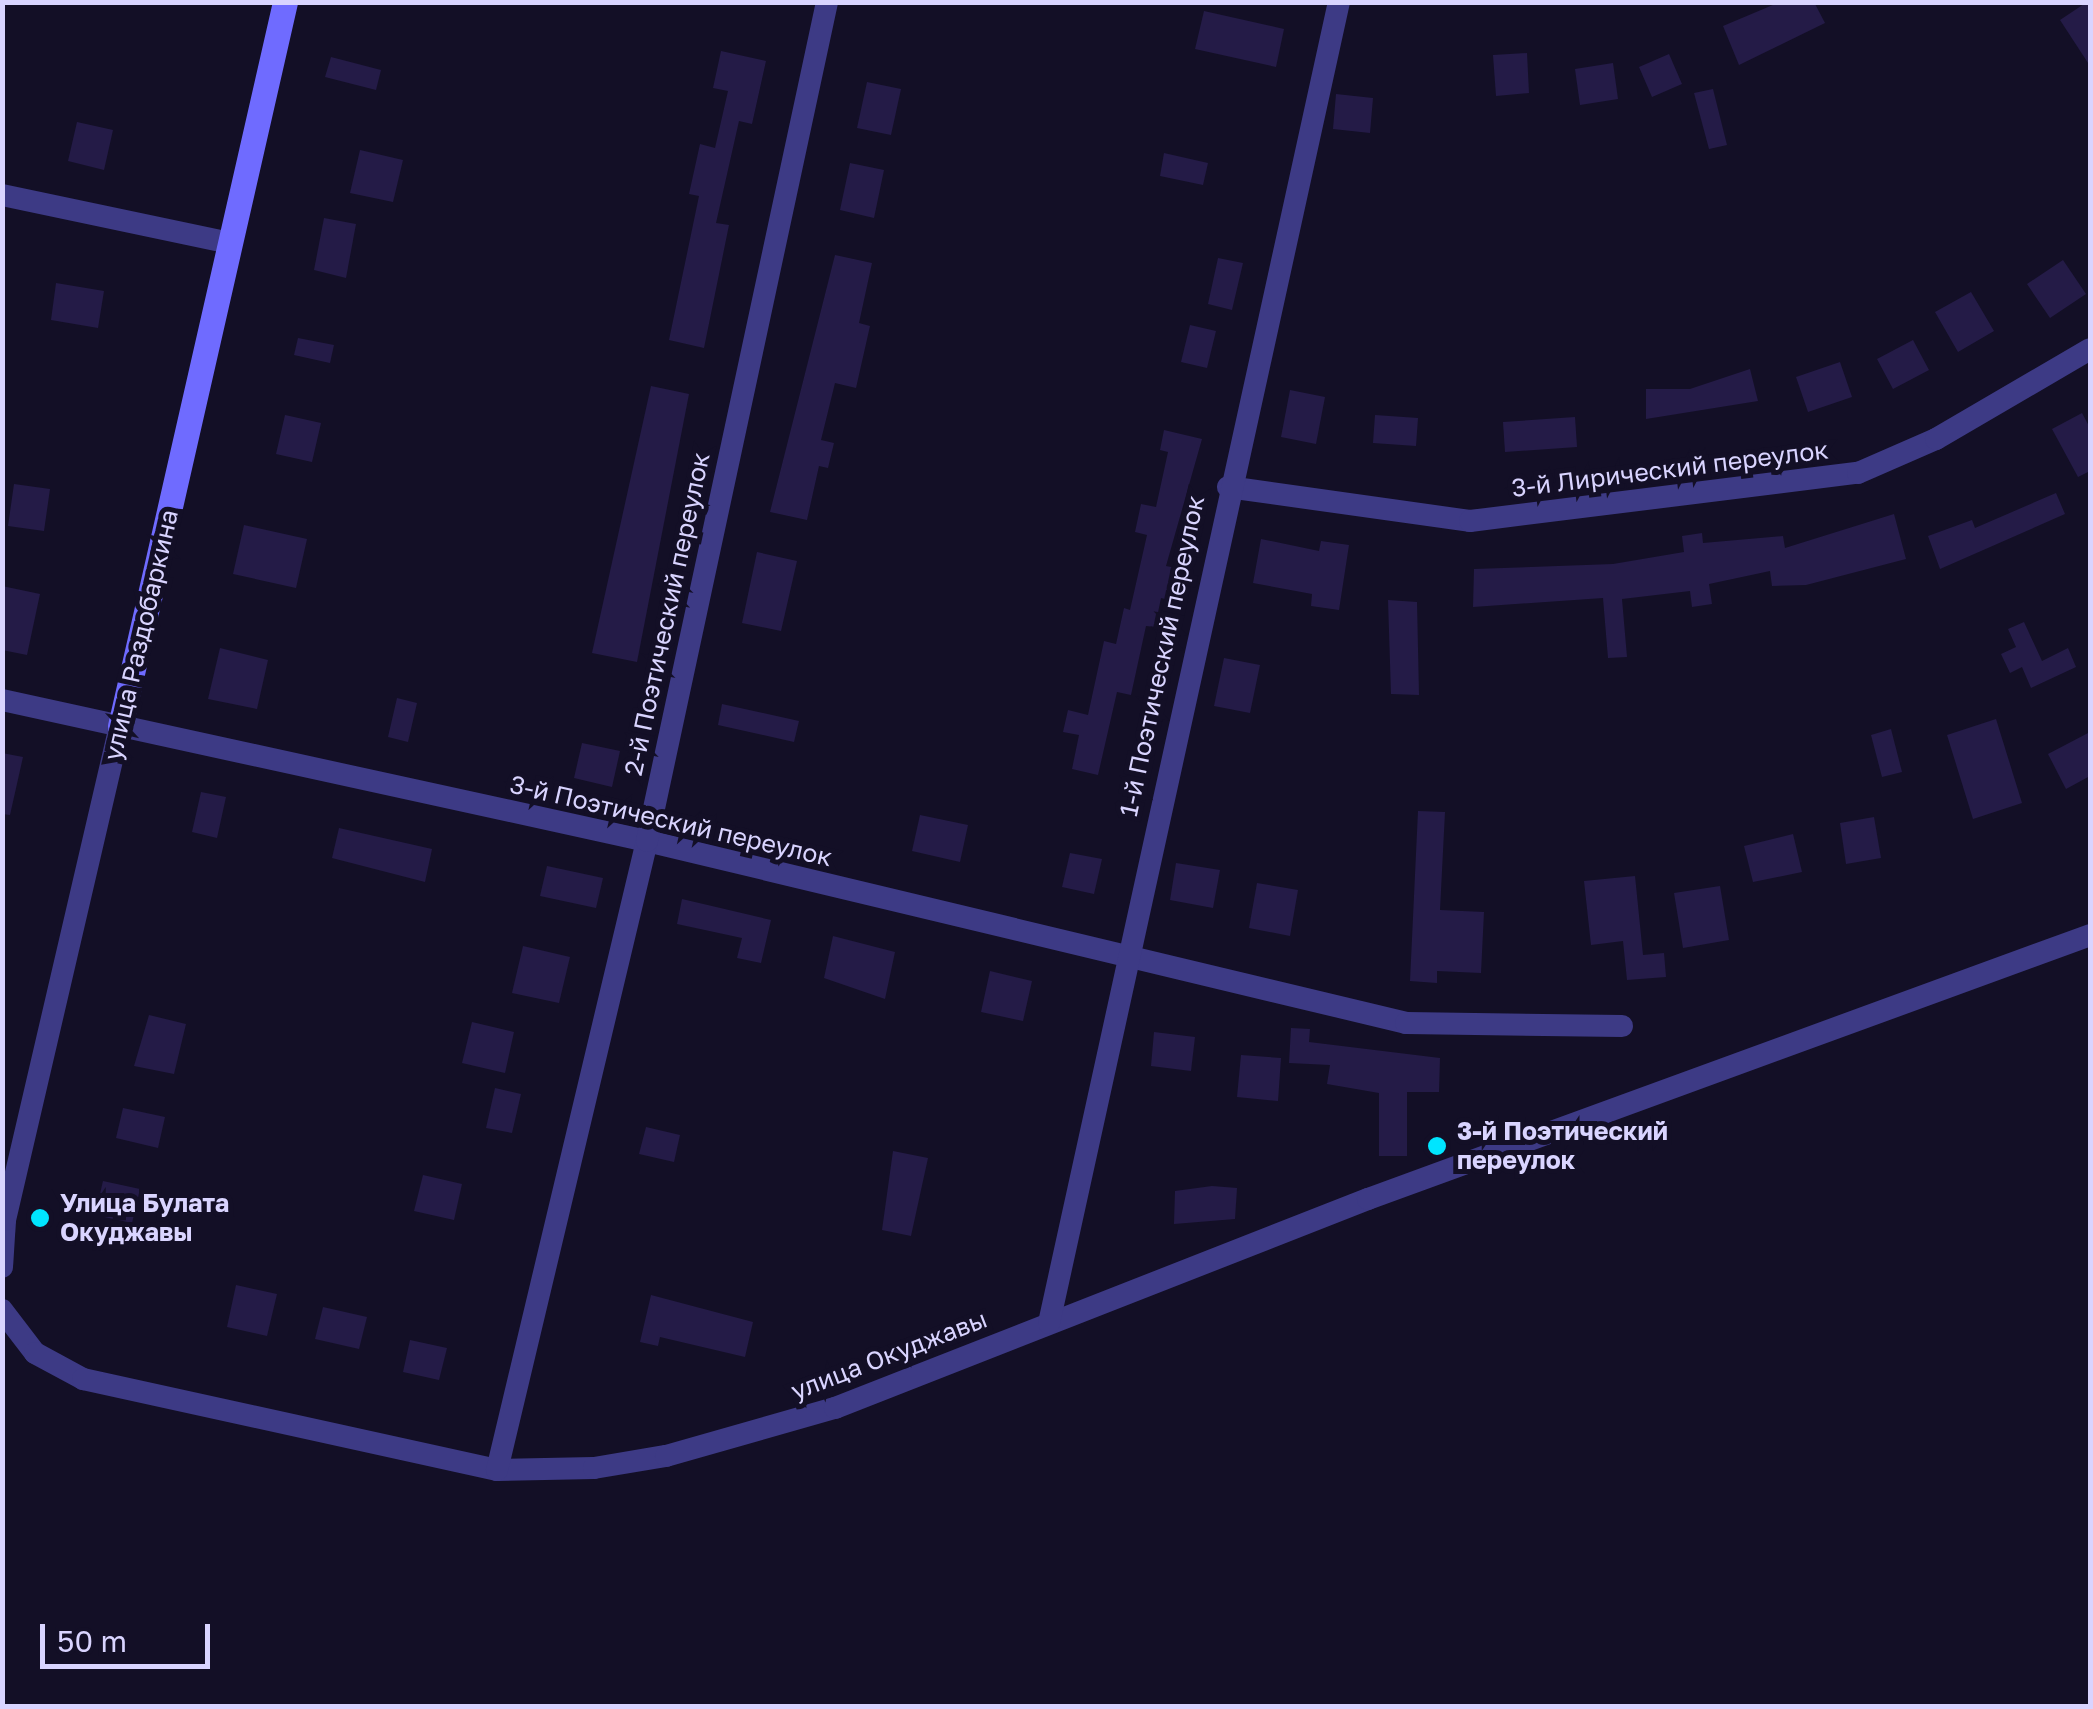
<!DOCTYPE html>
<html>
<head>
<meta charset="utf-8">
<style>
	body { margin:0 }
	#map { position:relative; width:2093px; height:1709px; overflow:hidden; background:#130f26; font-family:"Golos Text",sans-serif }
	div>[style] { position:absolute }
	.building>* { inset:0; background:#241b47 }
	.street>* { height:22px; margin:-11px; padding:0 11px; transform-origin:11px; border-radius:11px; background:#3d3a85 }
	.secondary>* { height:25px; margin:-12.5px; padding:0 12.5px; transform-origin:12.5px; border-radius:12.5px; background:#6f6bff }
	.dots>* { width:28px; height:28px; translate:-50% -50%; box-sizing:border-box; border:5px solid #130f26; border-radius:50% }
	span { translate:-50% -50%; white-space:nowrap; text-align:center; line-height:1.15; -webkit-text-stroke:10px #130f26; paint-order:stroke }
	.street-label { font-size:25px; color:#d9d4ff }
	.poi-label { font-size:25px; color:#d9d4ff; font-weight:700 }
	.left { translate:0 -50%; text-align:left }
	.frame { position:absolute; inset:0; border:5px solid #d9d4ff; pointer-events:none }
	.scale { position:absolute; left:40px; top:1624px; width:170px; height:45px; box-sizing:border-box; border:5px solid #d9d4ff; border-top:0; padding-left:12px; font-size:30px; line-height:35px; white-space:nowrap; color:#d9d4ff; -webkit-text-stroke:8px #130f26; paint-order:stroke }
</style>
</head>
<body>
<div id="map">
	<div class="building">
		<div style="clip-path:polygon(1780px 2px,1814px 2px,1825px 23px,1739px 65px,1723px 26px)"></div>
		<div style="clip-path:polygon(2087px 2px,2090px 2px,2090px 66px,2060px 20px)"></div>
		<div style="clip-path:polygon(1204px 11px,1284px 29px,1276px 67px,1195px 49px)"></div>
		<div style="clip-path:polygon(721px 51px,766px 61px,752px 124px,739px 121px,716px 223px,729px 225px,704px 348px,669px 340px,699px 196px,689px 194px,700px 144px,715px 148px,728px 91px,713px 88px)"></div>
		<div style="clip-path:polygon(1527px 53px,1529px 93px,1496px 96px,1493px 55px)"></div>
		<div style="clip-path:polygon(1669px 54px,1682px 84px,1652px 97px,1639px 67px)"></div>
		<div style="clip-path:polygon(331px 57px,381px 70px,376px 90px,325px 77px)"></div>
		<div style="clip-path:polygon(1613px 63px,1618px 99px,1580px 105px,1575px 69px)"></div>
		<div style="clip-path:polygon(867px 82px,901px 89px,891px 135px,857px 128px)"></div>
		<div style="clip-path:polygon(1713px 89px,1727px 145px,1709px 149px,1694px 93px)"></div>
		<div style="clip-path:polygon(1336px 94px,1373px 98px,1370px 133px,1333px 129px)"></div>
		<div style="clip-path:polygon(77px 122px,113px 130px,104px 170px,68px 161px)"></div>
		<div style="clip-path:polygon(360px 150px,403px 160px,393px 202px,350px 193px)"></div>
		<div style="clip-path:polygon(1164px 153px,1208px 163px,1203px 185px,1160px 176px)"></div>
		<div style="clip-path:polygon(850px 163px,884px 170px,874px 218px,840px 210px)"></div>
		<div style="clip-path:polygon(324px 218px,356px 224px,346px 278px,314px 270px)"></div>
		<div style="clip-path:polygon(835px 255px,872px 263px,859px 323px,870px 326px,856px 388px,835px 383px,821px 440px,834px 443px,828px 468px,819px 466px,807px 520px,770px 512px)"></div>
		<div style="clip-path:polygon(1218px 258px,1243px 263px,1232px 310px,1208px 304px)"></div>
		<div style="clip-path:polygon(2063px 260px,2086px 294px,2050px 318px,2027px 284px)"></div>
		<div style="clip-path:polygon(56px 283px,104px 291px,98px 328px,51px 320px)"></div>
		<div style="clip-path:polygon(1971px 292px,1994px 331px,1958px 352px,1935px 312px)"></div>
		<div style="clip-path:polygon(1190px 325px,1216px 331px,1207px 368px,1181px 362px)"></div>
		<div style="clip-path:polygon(298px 338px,334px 345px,330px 363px,294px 355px)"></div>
		<div style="clip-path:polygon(1913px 340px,1929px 370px,1893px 389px,1877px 359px)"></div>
		<div style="clip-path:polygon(1840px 362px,1852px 397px,1808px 412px,1796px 377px)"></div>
		<div style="clip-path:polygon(1750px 369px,1758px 401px,1646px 419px,1646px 389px,1690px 389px)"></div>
		<div style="clip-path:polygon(651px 386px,689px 394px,637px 662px,592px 653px)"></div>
		<div style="clip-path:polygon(1290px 390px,1325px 397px,1316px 444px,1281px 437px)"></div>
		<div style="clip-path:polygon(2082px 413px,2090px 428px,2090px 471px,2078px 477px,2052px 429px)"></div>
		<div style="clip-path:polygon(285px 415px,321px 423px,312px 462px,276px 454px)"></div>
		<div style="clip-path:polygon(1375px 415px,1418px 418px,1416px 446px,1373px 443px)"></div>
		<div style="clip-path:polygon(1575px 417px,1577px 447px,1505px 452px,1503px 422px)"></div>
		<div style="clip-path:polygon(1164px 430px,1202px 439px,1166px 566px,1176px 568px,1169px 600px,1161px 598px,1155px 627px,1146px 626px,1131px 695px,1117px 692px,1098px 775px,1072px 769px,1079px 735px,1063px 732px,1068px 710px,1088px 715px,1104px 641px,1116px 644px,1124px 608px,1130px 610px,1147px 535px,1135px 532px,1141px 504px,1156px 507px,1168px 452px,1160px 450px)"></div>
		<div style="clip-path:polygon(14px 484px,50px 489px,44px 531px,8px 526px)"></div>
		<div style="clip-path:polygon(2056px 493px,2065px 514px,1940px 569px,1928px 536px,1972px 520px,1975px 528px)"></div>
		<div style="clip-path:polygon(1894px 514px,1906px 559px,1806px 585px,1772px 586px,1770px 571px,1709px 584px,1712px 604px,1692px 607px,1690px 591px,1622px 599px,1627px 657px,1608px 658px,1603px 598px,1473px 607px,1474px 569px,1613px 564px,1684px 552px,1682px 536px,1702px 533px,1703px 543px,1783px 536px,1785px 548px)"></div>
		<div style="clip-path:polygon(244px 525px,307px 539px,296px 588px,233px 574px)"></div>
		<div style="clip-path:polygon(1261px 539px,1319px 551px,1321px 541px,1349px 545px,1339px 610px,1311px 606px,1312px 594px,1253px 583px)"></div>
		<div style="clip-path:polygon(757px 552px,797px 561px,781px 631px,742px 623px)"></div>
		<div style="clip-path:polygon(2px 586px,40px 594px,27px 655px,2px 650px)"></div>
		<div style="clip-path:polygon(1388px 600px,1417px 602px,1419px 695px,1391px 694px)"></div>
		<div style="clip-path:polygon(2024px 622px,2042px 661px,2068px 648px,2076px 667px,2031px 688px,2022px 667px,2010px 673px,2001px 654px,2016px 647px,2008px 629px)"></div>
		<div style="clip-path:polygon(220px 648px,268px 660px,257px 709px,208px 699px)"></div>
		<div style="clip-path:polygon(1224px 658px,1260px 665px,1250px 713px,1214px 706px)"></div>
		<div style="clip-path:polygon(397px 698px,417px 703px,408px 742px,388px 737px)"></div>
		<div style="clip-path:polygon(722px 704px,799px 721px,794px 742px,718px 725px)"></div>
		<div style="clip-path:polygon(1996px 719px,2022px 803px,1973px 819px,1947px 735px)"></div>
		<div style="clip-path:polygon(1891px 729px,1902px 772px,1882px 777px,1871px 735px)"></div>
		<div style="clip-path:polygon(2090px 732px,2090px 776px,2066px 789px,2048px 754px)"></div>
		<div style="clip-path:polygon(582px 743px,620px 751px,612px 787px,574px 778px)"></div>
		<div style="clip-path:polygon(2px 753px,23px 757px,10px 815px,2px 814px)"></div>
		<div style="clip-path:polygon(201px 792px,226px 797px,217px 838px,192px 832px)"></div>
		<div style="clip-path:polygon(1418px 811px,1445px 812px,1440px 910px,1484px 912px,1481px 973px,1437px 971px,1437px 983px,1410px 981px)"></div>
		<div style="clip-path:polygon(920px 815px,968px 825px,960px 862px,912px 851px)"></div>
		<div style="clip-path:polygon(1874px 817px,1881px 858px,1846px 864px,1840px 823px)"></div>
		<div style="clip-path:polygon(339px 828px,432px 849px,425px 882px,332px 858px)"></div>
		<div style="clip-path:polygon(1793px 834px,1802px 872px,1753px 882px,1744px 846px)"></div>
		<div style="clip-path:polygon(1070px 853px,1102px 859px,1094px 894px,1062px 887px)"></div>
		<div style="clip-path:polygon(1176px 863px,1220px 870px,1213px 908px,1170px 900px)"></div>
		<div style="clip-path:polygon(547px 866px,603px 878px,596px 908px,540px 896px)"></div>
		<div style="clip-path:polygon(1635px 876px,1643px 955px,1664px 953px,1666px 977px,1627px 980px,1623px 941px,1591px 945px,1584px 881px)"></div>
		<div style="clip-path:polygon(1257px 883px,1298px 890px,1290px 936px,1249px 928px)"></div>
		<div style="clip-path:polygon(1720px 886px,1729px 940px,1683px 948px,1674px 893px)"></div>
		<div style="clip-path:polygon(682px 899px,771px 920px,761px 963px,737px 958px,742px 938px,677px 924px)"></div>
		<div style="clip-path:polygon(833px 936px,895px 952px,885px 999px,824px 978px)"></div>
		<div style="clip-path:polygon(523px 946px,570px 957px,559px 1003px,512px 993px)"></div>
		<div style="clip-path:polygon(990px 971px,1032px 981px,1023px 1021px,981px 1012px)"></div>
		<div style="clip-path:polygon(149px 1015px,186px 1024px,174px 1074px,134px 1066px)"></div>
		<div style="clip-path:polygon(472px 1022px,514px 1032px,505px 1073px,462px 1063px)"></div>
		<div style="clip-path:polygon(1291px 1028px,1310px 1029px,1309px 1042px,1440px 1058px,1439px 1092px,1407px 1092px,1407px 1156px,1379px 1156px,1379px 1093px,1327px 1084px,1330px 1065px,1289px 1063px)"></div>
		<div style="clip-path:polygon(1154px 1032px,1195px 1037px,1191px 1071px,1151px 1066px)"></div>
		<div style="clip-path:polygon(1241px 1055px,1281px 1058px,1278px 1101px,1237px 1097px)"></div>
		<div style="clip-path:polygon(495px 1088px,521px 1094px,512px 1133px,486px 1128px)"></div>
		<div style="clip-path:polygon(123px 1108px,165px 1117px,158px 1148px,116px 1138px)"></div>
		<div style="clip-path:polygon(646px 1127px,680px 1135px,674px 1162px,639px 1154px)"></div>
		<div style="clip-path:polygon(893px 1151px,928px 1158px,911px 1236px,882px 1230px)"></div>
		<div style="clip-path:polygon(423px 1175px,462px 1184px,454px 1220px,414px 1211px)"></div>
		<div style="clip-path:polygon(103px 1181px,140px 1189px,132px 1223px,95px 1215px)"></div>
		<div style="clip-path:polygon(1212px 1186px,1237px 1188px,1235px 1219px,1174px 1224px,1175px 1191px)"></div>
		<div style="clip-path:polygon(236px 1285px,277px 1294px,267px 1336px,227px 1327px)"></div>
		<div style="clip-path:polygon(651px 1295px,753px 1322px,745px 1357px,660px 1337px,658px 1346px,640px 1342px)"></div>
		<div style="clip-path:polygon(323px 1307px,367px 1317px,359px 1349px,315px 1339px)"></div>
		<div style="clip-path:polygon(410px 1340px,447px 1348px,439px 1380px,403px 1372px)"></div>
	</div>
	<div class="street">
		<div style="left:2px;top:195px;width:233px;rotate:11.9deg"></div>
		<div style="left:1228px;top:487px;width:244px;rotate:8deg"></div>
		<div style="left:1470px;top:521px;width:391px;rotate:-7.1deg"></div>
		<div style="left:1858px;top:473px;width:85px;rotate:-23.6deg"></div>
		<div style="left:1936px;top:439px;width:178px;rotate:-30.3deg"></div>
		<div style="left:2px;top:700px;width:660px;rotate:12.33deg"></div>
		<div style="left:647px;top:841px;width:781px;rotate:13.48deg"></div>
		<div style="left:1406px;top:1023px;width:216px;rotate:0.8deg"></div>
		<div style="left:2px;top:1267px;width:47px;rotate:-86.3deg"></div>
		<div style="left:5px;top:1220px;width:507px;rotate:-76.9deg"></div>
		<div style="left:2px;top:1310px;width:54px;rotate:52.5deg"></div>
		<div style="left:35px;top:1353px;width:55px;rotate:28.4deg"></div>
		<div style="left:83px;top:1379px;width:424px;rotate:12.4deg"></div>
		<div style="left:497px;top:1470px;width:97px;rotate:-1.2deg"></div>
		<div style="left:594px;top:1468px;width:73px;rotate:-9.5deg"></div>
		<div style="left:666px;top:1456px;width:176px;rotate:-15.9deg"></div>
		<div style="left:835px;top:1408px;width:573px;rotate:-21.41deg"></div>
		<div style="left:1368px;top:1199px;width:769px;rotate:-20.08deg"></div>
		<div style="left:1049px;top:1323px;width:1352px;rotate:-77.62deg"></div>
		<div style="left:497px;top:1470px;width:647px;rotate:-76.59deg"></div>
		<div style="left:647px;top:841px;width:858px;rotate:-77.89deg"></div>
	</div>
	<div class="secondary">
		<div style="left:120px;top:726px;width:743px;rotate:-77.16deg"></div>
	</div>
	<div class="dots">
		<div style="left:1437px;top:1146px;background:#00e5ff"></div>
		<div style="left:40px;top:1218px;background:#00e5ff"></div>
	</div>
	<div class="street-label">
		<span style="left:1670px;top:469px;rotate:-7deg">3-й Лирический переулок</span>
		<span style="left:667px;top:614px;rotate:-78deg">2-й Поэтический переулок</span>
		<span style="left:141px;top:635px;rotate:-77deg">улица Раздобаркина</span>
		<span style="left:1162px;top:656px;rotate:-78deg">1-й Поэтический переулок</span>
		<span style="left:671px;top:821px;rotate:13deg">3-й Поэтический переулок</span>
		<span style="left:889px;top:1355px;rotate:-21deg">улица Окуджавы</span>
	</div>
	<div class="poi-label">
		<span class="left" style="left:1457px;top:1146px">3-й Поэтический<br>переулок</span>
		<span class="left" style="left:60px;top:1218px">Улица Булата<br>Окуджавы</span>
	</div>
	<div class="frame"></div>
	<div class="scale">50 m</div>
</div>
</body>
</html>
